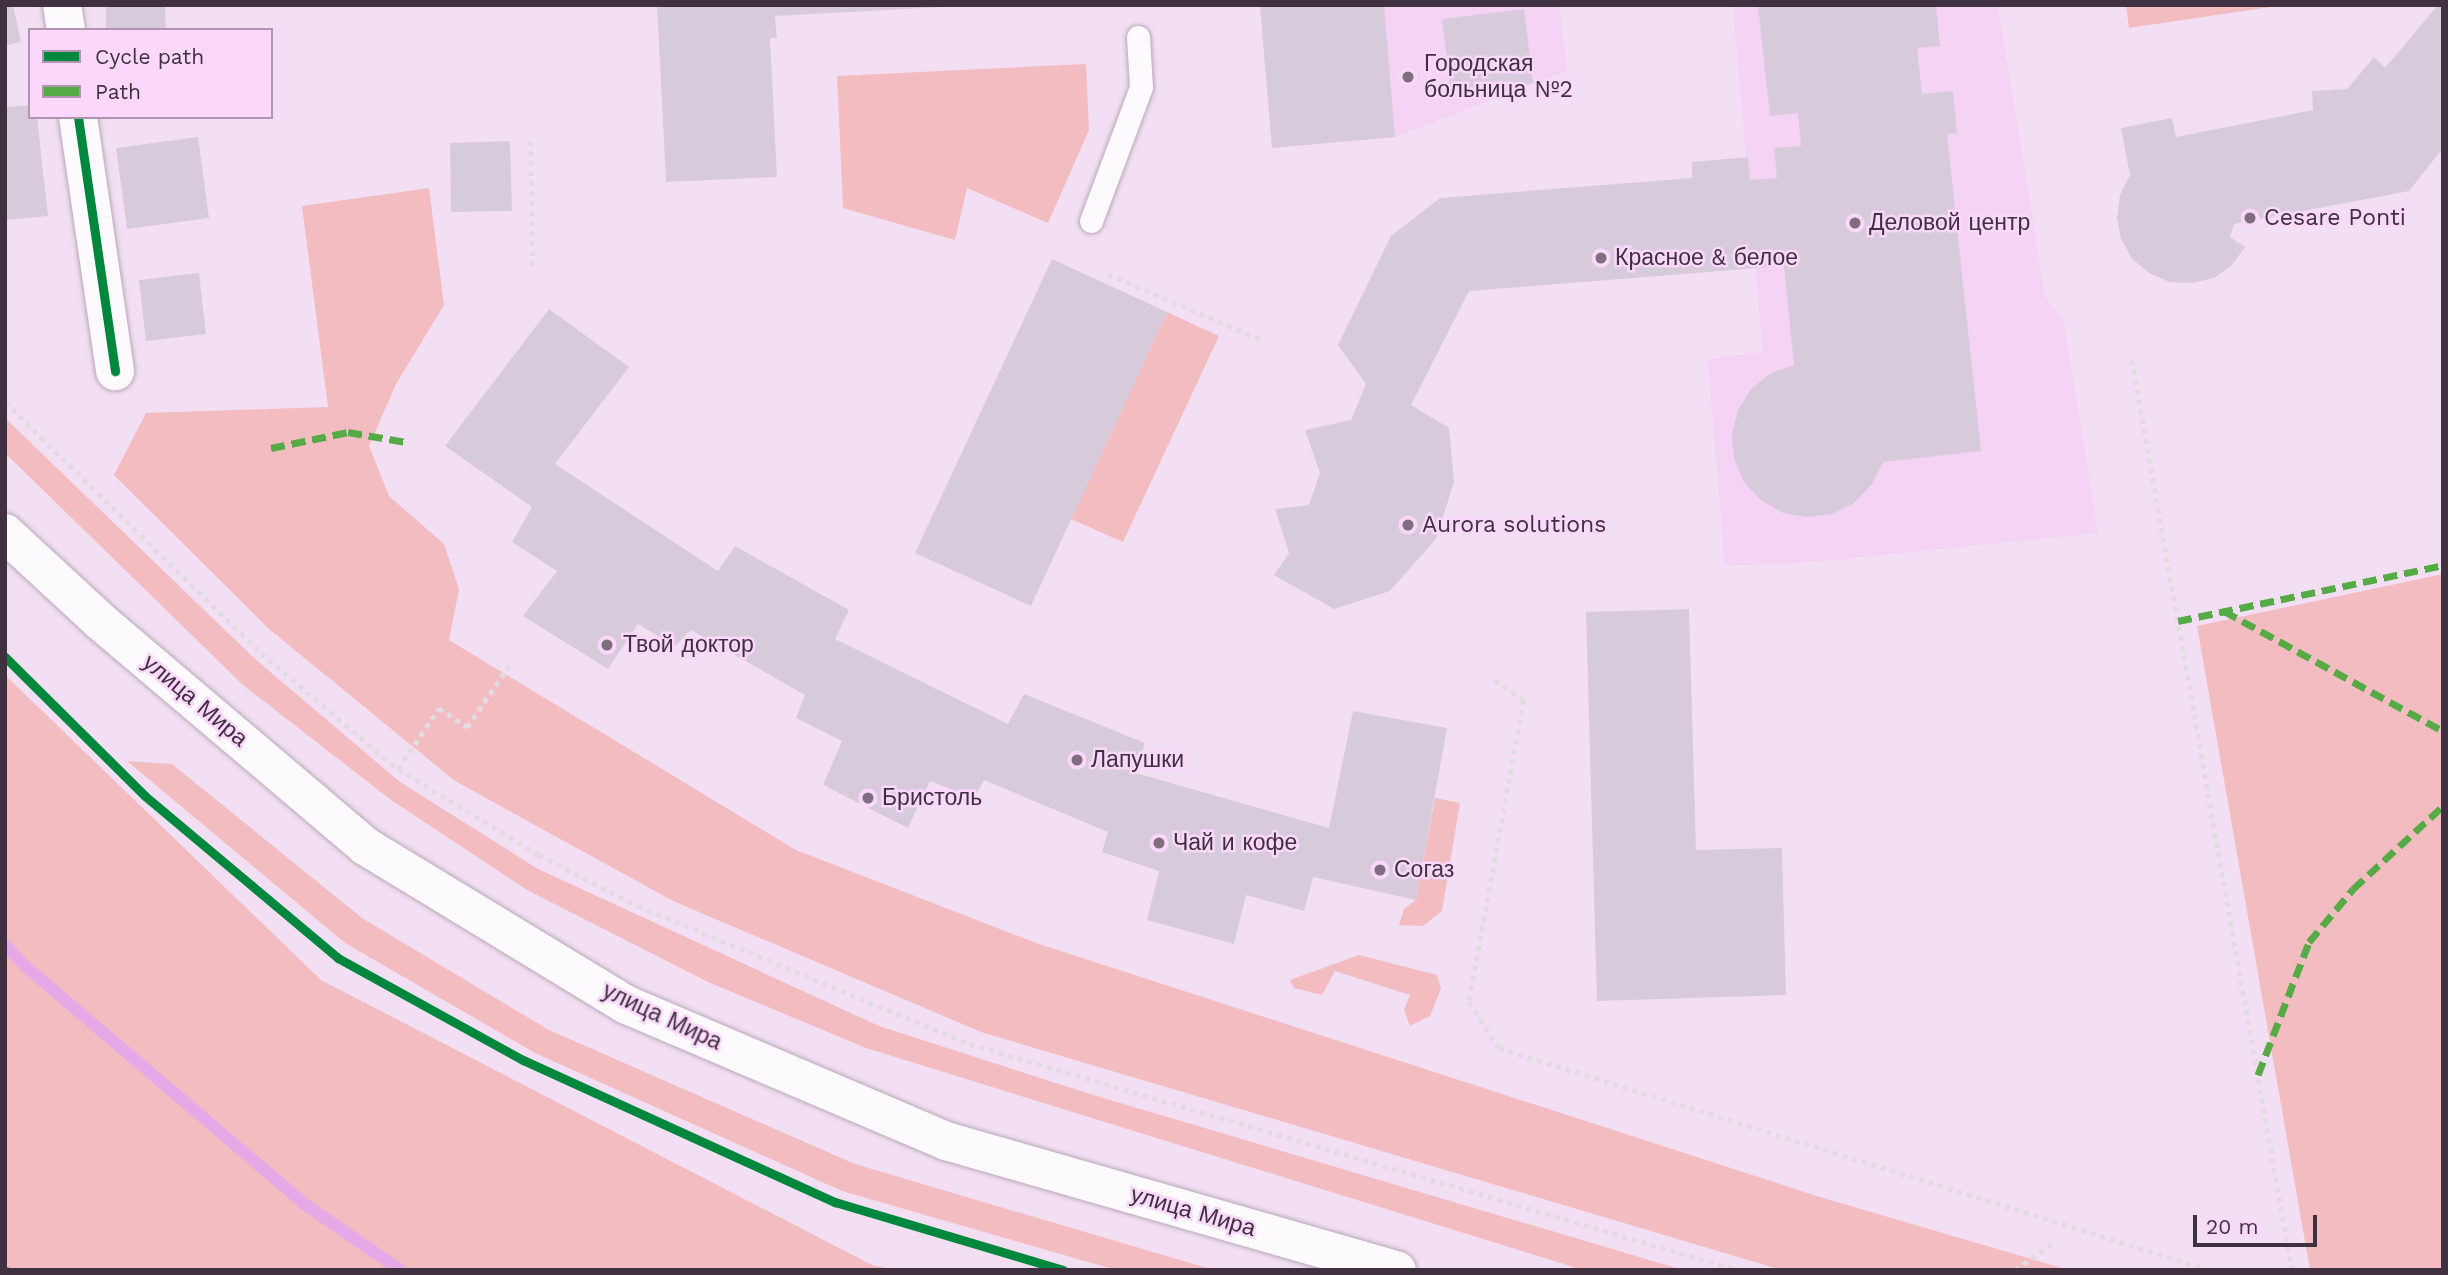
<!DOCTYPE html>
<html>
<head>
<meta charset="utf-8">
<style>
	body { margin:0 }
	#map { position:relative; width:2448px; height:1275px; overflow:hidden; background:#f3dff3; font-family:"Work Sans",sans-serif }
	div>[style] { position:absolute }
	.built>* { inset:0; background:#f4d3f4 }
	.green>* { inset:0; background:#f3bcc1 }
	.stream>* { height:12px; margin:-6px; padding:0 6px; transform-origin:6px; border-radius:6px; background:#e5a9e7 }
	.building>* { inset:0; background:#d7cbdb }
	.path>* { height:4.5px; margin-top:-2.25px; transform-origin:0; background:repeating-linear-gradient(90deg,#e2dce2 0 5px,transparent 0 10px) }
	.roads { filter:drop-shadow(0 0 2px #b8a9b8) drop-shadow(0 0 2px #b8a9b8) }
	.service>* { height:23px; margin:-11.5px; padding:0 11.5px; transform-origin:11.5px; border-radius:11.5px; background:#fdfafd }
	.minor>* { height:38px; margin:-19px; padding:0 19px; transform-origin:19px; border-radius:19px; background:#fdfafd }
	.secondary>* { height:38px; margin:-19px; padding:0 19px; transform-origin:19px; border-radius:19px; background:#fdfafd }
	.quiet>* { height:7px; margin-top:-3.5px; transform-origin:0; background:repeating-linear-gradient(90deg,#56ab46 0 14px,transparent 0 21px) }
	.cycleway>* { height:9px; margin:-4.5px; padding:0 4.5px; transform-origin:4.5px; border-radius:4.5px; background:#00873e }
	.dots>* { width:19px; height:19px; translate:-50% -50%; box-sizing:border-box; border:4px solid #fbd7fb; border-radius:50% }
	span { translate:-50% -50%; white-space:nowrap; text-align:center; line-height:1.15; -webkit-text-stroke:5px #fbd7fb; paint-order:stroke }
	.poi-label { font-size:23px; color:#3f313f }
	.left { translate:0 -50%; text-align:left }
	.street-label { font-size:23px; color:#3f313f }
	.frame { position:absolute; inset:0; border:7px solid #3f313f; pointer-events:none }
	.legend { position:absolute; left:28px; top:28px; width:245px; height:91px; box-sizing:border-box; background:#fbd7fb; border:2px solid #b095b0; margin:0; padding:9px 12px; list-style:none; font-size:21px; color:#3f313f }
	.legend li { display:flex; align-items:center; gap:14px; height:35px }
	.legend b { width:35px; border:2px solid #b095b0 }
	.scale { position:absolute; left:2193px; top:1215px; width:124px; height:32px; box-sizing:border-box; border:4px solid #3f313f; border-top:0; padding-left:9px; font-size:21px; line-height:24px; white-space:nowrap; color:#3f313f; -webkit-text-stroke:5px #fbd7fb; paint-order:stroke }
</style>
</head>
<body>
<div id="map">
	<div class="built">
		<div style="clip-path:polygon(1260px 5px,1559px 5px,1567px 71px,1395px 137px,1272px 148px)"></div>
		<div style="clip-path:polygon(1733px 5px,1998px 5px,2045px 296px,2064px 323px,2098px 533px,1815px 562px,1725px 566px,1708px 359px,1763px 352px)"></div>
	</div>
	<div class="green">
		<div style="clip-path:polygon(2126px 5px,2284px 5px,2129px 28px)"></div>
		<div style="clip-path:polygon(1086px 64px,1089px 130px,1048px 223px,967px 188px,955px 240px,843px 208px,837px 76px)"></div>
		<div style="clip-path:polygon(429px 188px,444px 305px,396px 384px,369px 446px,389px 496px,444px 544px,459px 589px,449px 640px,796px 850px,1039px 944px,1820px 1197px,2069px 1270px,1782px 1270px,981px 1032px,673px 901px,455px 781px,269px 629px,114px 475px,146px 413px,328px 407px,302px 206px)"></div>
		<div style="clip-path:polygon(1167px 312px,1219px 336px,1123px 542px,1071px 519px)"></div>
		<div style="clip-path:polygon(5px 418px,255px 659px,400px 782px,538px 869px,879px 1026px,1090px 1094px,1683px 1270px,1583px 1270px,866px 1048px,708px 982px,527px 890px,391px 800px,243px 685px,5px 453px)"></div>
		<div style="clip-path:polygon(2443px 574px,2443px 1270px,2310px 1270px,2197px 626px)"></div>
		<div style="clip-path:polygon(5px 675px,321px 980px,872px 1265px,896px 1270px,5px 1270px)"></div>
		<div style="clip-path:polygon(127px 761px,172px 764px,362px 918px,549px 1030px,855px 1164px,1214px 1270px,1116px 1270px,842px 1191px,535px 1053px,345px 943px)"></div>
		<div style="clip-path:polygon(1435px 798px,1460px 803px,1442px 911px,1423px 926px,1399px 925px,1404px 909px,1416px 900px)"></div>
		<div style="clip-path:polygon(1359px 955px,1437px 975px,1441px 989px,1430px 1016px,1410px 1026px,1404px 1010px,1410px 995px,1335px 971px,1322px 995px,1294px 988px,1290px 980px)"></div>
	</div>
	<div class="stream">
		<div style="left:5px;top:945px;width:29px;rotate:46deg"></div>
		<div style="left:25px;top:966px;width:365px;rotate:40.4deg"></div>
		<div style="left:303px;top:1203px;width:118px;rotate:34.6deg"></div>
	</div>
	<div class="building">
		<div style="clip-path:polygon(5px 5px,13px 5px,21px 42px,5px 46px)"></div>
		<div style="clip-path:polygon(106px 5px,165px 5px,166px 30px,106px 30px)"></div>
		<div style="clip-path:polygon(657px 5px,941px 5px,941px 7px,775px 16px,777px 38px,770px 38px,777px 177px,666px 182px)"></div>
		<div style="clip-path:polygon(1260px 5px,1384px 5px,1395px 137px,1272px 148px)"></div>
		<div style="clip-path:polygon(1758px 5px,1936px 5px,1940px 46px,1917px 48px,1922px 94px,1953px 91px,1957px 133px,1947px 134px,1981px 451px,1883px 462px,1872px 484px,1854px 503px,1832px 514px,1807px 517px,1783px 513px,1761px 500px,1744px 482px,1734px 459px,1732px 434px,1738px 410px,1751px 389px,1771px 373px,1794px 365px,1784px 266px,1469px 291px,1411px 405px,1449px 428px,1454px 482px,1436px 539px,1390px 591px,1334px 609px,1274px 575px,1289px 553px,1275px 509px,1309px 505px,1320px 473px,1305px 430px,1351px 420px,1366px 384px,1338px 345px,1391px 236px,1440px 198px,1692px 178px,1692px 162px,1748px 157px,1750px 180px,1777px 178px,1774px 148px,1801px 146px,1798px 113px,1770px 116px)"></div>
		<div style="clip-path:polygon(2438px 5px,2443px 5px,2443px 148px,2409px 191px,2234px 224px,2230px 237px,2245px 247px,2232px 265px,2214px 278px,2192px 283px,2169px 282px,2149px 273px,2132px 259px,2121px 239px,2117px 217px,2120px 195px,2130px 175px,2121px 128px,2172px 118px,2176px 137px,2313px 110px,2312px 91px,2347px 89px,2374px 57px,2385px 68px)"></div>
		<div style="clip-path:polygon(1524px 9px,1533px 83px,1451px 93px,1442px 19px)"></div>
		<div style="clip-path:polygon(30px 105px,30px 117px,37px 117px,48px 216px,5px 220px,5px 107px)"></div>
		<div style="clip-path:polygon(198px 137px,209px 218px,127px 229px,116px 148px)"></div>
		<div style="clip-path:polygon(510px 141px,512px 211px,451px 212px,450px 143px)"></div>
		<div style="clip-path:polygon(1052px 259px,1167px 312px,1031px 606px,915px 553px)"></div>
		<div style="clip-path:polygon(199px 273px,206px 334px,146px 341px,139px 280px)"></div>
		<div style="clip-path:polygon(549px 309px,629px 367px,555px 464px,718px 571px,735px 546px,849px 610px,835px 639px,1008px 724px,1024px 694px,1145px 743px,1136px 773px,1329px 828px,1353px 711px,1447px 728px,1416px 900px,1313px 877px,1304px 911px,1246px 895px,1234px 944px,1147px 920px,1159px 871px,1102px 852px,1108px 832px,984px 780px,974px 798px,930px 781px,908px 828px,823px 785px,842px 741px,796px 718px,805px 695px,691px 630px,675px 646px,638px 624px,608px 669px,523px 616px,557px 571px,512px 542px,532px 507px,445px 446px)"></div>
		<div style="clip-path:polygon(1689px 609px,1696px 850px,1782px 848px,1786px 995px,1597px 1001px,1586px 612px)"></div>
	</div>
	<div class="path">
		<div style="left:531px;top:141px;width:126px;rotate:89.1deg"></div>
		<div style="left:1108px;top:274px;width:170px;rotate:23.2deg"></div>
		<div style="left:2132px;top:360px;width:924px;rotate:80.03deg"></div>
		<div style="left:5px;top:402px;width:359px;rotate:44.4deg"></div>
		<div style="left:261px;top:653px;width:180px;rotate:40.3deg"></div>
		<div style="left:398px;top:769px;width:165px;rotate:31.4deg"></div>
		<div style="left:539px;top:855px;width:111px;rotate:27.3deg"></div>
		<div style="left:638px;top:906px;width:360px;rotate:22.6deg"></div>
		<div style="left:970px;top:1044px;width:801px;rotate:16.4deg"></div>
		<div style="left:1495px;top:680px;width:35px;rotate:35deg"></div>
		<div style="left:1524px;top:700px;width:307px;rotate:100.3deg"></div>
		<div style="left:1469px;top:1002px;width:55px;rotate:56.9deg"></div>
		<div style="left:1499px;top:1048px;width:745px;rotate:17.34deg"></div>
		<div style="left:398px;top:769px;width:73px;rotate:-56.1deg"></div>
		<div style="left:439px;top:708px;width:34px;rotate:34deg"></div>
		<div style="left:467px;top:727px;width:81px;rotate:-55.5deg"></div>
		<div style="left:2015px;top:1270px;width:48px;rotate:-35.7deg"></div>
	</div>
	<div class="roads">
		<div class="service">
			<div style="left:1091px;top:221px;width:143px;rotate:-69.5deg"></div>
			<div style="left:1141px;top:87px;width:50px;rotate:-93.4deg"></div>
		</div>
		<div class="minor">
			<div style="left:62px;top:5px;width:25px;rotate:81deg"></div>
			<div style="left:78px;top:117px;width:257px;rotate:81.7deg"></div>
		</div>
		<div class="secondary">
			<div style="left:5px;top:533px;width:129px;rotate:42.8deg"></div>
			<div style="left:100px;top:621px;width:348px;rotate:40.3deg"></div>
			<div style="left:365px;top:846px;width:306px;rotate:31.3deg"></div>
			<div style="left:627px;top:1005px;width:347px;rotate:23.1deg"></div>
			<div style="left:946px;top:1141px;width:469px;rotate:16deg"></div>
		</div>
	</div>
	<div class="quiet">
		<div style="left:271px;top:448px;width:79px;rotate:-11.7deg"></div>
		<div style="left:348px;top:432px;width:59px;rotate:9.8deg"></div>
		<div style="left:2224px;top:611px;width:250px;rotate:28.7deg"></div>
		<div style="left:2178px;top:621px;width:271px;rotate:-11.9deg"></div>
		<div style="left:2258px;top:1075px;width:142px;rotate:-69deg"></div>
		<div style="left:2309px;top:942px;width:69px;rotate:-50.3deg"></div>
		<div style="left:2353px;top:889px;width:122px;rotate:-42.7deg"></div>
		<div style="left:5px;top:1267px;width:3px;rotate:72deg"></div>
	</div>
	<div class="cycleway">
		<div style="left:78px;top:117px;width:257px;rotate:81.7deg"></div>
		<div style="left:5px;top:657px;width:197px;rotate:44.8deg"></div>
		<div style="left:145px;top:796px;width:252px;rotate:40deg"></div>
		<div style="left:338px;top:958px;width:211px;rotate:28.9deg"></div>
		<div style="left:523px;top:1060px;width:343px;rotate:24.5deg"></div>
		<div style="left:835px;top:1202px;width:238px;rotate:16.6deg"></div>
	</div>
	<div class="dots">
		<div style="left:1408px;top:77px;background:#7e6e7e"></div>
		<div style="left:2250px;top:218px;background:#7e6e7e"></div>
		<div style="left:1855px;top:223px;background:#7e6e7e"></div>
		<div style="left:1601px;top:258px;background:#7e6e7e"></div>
		<div style="left:1408px;top:525px;background:#7e6e7e"></div>
		<div style="left:607px;top:645px;background:#7e6e7e"></div>
		<div style="left:1077px;top:760px;background:#7e6e7e"></div>
		<div style="left:868px;top:798px;background:#7e6e7e"></div>
		<div style="left:1159px;top:843px;background:#7e6e7e"></div>
		<div style="left:1380px;top:870px;background:#7e6e7e"></div>
	</div>
	<div class="poi-label">
		<span class="left" style="left:1424px;top:77px">Городская<br>больница №2</span>
		<span class="left" style="left:2264px;top:218px">Cesare Ponti</span>
		<span class="left" style="left:1869px;top:223px">Деловой центр</span>
		<span class="left" style="left:1615px;top:258px">Красное &amp; белое</span>
		<span class="left" style="left:1422px;top:525px">Aurora solutions</span>
		<span class="left" style="left:623px;top:645px">Твой доктор</span>
		<span class="left" style="left:1091px;top:760px">Лапушки</span>
		<span class="left" style="left:882px;top:798px">Бристоль</span>
		<span class="left" style="left:1173px;top:843px">Чай и кофе</span>
		<span class="left" style="left:1394px;top:870px">Согаз</span>
	</div>
	<div class="street-label">
		<span style="left:195px;top:701px;rotate:40deg">улица Мира</span>
		<span style="left:662px;top:1017px;rotate:25deg">улица Мира</span>
		<span style="left:1193px;top:1212px;rotate:16deg">улица Мира</span>
	</div>
	<div class="frame"></div>
	<ul class="legend">
	<li><b style="height:9px;background:#00873e"></b>Cycle path</li>
	<li><b style="height:9px;background:#56ab46"></b>Path</li>
	</ul>
	<div class="scale">20 m</div>
</div>
</body>
</html>
